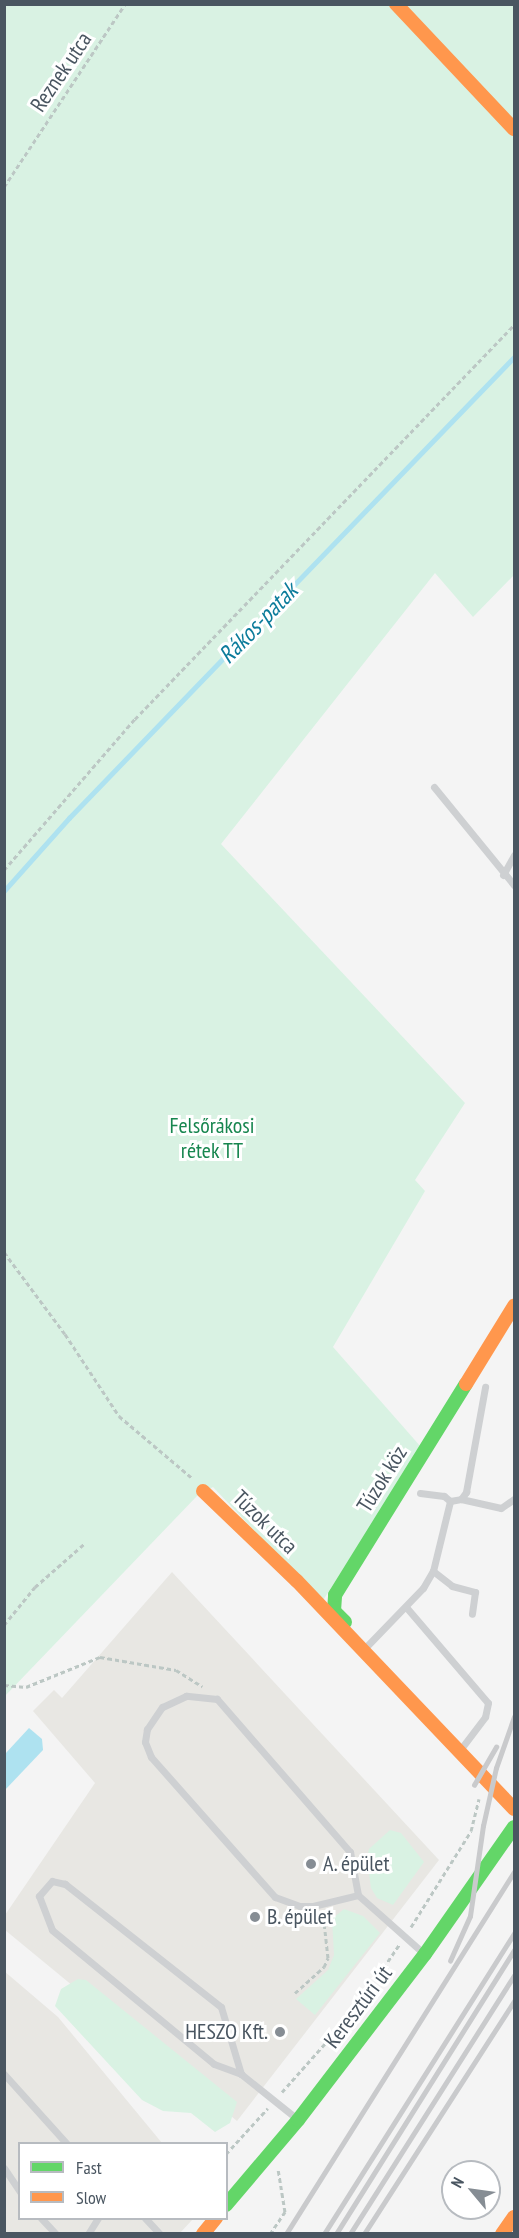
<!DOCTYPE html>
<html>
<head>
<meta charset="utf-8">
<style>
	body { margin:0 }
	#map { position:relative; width:519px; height:2238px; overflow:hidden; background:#f4f4f4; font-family:"PT Sans Narrow",sans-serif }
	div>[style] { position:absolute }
	.commercial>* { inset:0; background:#e8e7e3 }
	.green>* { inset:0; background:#d9f2e3 }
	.water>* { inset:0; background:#aee2f0 }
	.stream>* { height:4.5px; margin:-2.25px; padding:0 2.25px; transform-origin:2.25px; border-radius:2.25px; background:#aee2f0 }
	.path>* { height:3px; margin-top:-1.5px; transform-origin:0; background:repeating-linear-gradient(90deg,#bcc7c4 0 4.5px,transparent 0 7.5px) }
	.lane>* { height:7px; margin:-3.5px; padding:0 3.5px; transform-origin:3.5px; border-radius:3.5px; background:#ced0d2 }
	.fast>* { height:14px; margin:-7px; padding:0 7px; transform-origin:7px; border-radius:7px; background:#63d668 }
	.slow>* { height:14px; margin:-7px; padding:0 7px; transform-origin:7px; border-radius:7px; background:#ff974d }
	.rail>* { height:4.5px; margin:-2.25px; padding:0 2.25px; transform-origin:2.25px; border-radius:2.25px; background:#c9cacc }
	.dots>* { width:16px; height:16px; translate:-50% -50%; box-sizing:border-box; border:3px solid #fff; border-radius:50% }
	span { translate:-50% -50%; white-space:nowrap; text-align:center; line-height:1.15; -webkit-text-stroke:6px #fff; paint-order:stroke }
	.street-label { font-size:22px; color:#4a5661 }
	.park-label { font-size:22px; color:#17864f }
	.poi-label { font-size:22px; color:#4a5661 }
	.left { translate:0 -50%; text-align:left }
	.right { translate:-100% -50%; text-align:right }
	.water-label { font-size:24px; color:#0c7c9b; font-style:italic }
	.frame { position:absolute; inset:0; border:6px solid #4a5661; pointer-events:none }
	.legend { position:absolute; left:18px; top:2142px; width:210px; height:78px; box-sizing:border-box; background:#fff; border:2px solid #b7bbc0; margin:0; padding:8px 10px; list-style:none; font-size:18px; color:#4a5661 }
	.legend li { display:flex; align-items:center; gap:12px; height:30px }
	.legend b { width:30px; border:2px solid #b7bbc0 }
	.north { position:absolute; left:441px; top:2160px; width:60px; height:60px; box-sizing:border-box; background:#fff; border:2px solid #b7bbc0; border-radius:50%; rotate:299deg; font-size:16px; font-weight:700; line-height:24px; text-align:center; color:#4a5661 }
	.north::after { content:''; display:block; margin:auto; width:21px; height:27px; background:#868d94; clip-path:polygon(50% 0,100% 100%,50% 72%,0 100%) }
</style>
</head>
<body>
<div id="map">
	<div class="commercial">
		<div style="clip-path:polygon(172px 1572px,439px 1860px,237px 2121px,5px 1930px,5px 1915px,95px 1783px,33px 1711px,54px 1690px,62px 1698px)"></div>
		<div style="clip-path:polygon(4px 1971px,58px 2017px,162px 2143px,20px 2144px,20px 2218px,193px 2219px,180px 2233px,5px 2233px)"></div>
	</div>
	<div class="green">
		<div style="clip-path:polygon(4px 5px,514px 5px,514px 575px,473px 617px,435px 573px,221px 844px,465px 1103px,415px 1180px,425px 1191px,333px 1347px,421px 1447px,322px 1602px,213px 1487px,197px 1496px,5px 1696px)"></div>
		<div style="clip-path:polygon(390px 1830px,401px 1833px,424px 1862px,393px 1905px,377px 1898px,371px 1888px,367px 1859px,369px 1849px)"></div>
		<div style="clip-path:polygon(344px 1909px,363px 1916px,380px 1933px,315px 2015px,296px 1999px,328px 1970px,334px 1955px,332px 1919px)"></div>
		<div style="clip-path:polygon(78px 1979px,86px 1980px,237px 2102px,230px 2123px,215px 2132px,191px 2113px,163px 2111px,142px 2100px,55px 2006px,61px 1989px)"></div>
	</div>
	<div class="water">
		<div style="clip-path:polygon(29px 1728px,42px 1739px,43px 1750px,5px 1790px,5px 1754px)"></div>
	</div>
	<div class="stream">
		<div style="left:4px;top:891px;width:98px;rotate:-48.3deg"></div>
		<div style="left:69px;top:818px;width:641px;rotate:-46.01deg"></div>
	</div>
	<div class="path">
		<div style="left:4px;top:187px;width:219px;rotate:-56.5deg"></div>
		<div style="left:4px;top:870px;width:200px;rotate:-49.1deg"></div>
		<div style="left:135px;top:719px;width:547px;rotate:-46.11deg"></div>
		<div style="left:4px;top:1252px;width:102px;rotate:53.4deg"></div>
		<div style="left:65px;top:1334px;width:98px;rotate:56.6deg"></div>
		<div style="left:119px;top:1416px;width:96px;rotate:40.3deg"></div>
		<div style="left:4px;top:1625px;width:49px;rotate:-50.8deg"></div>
		<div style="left:35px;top:1587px;width:65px;rotate:-41.3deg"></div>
		<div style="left:4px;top:1685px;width:22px;rotate:5deg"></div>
		<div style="left:26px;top:1687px;width:80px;rotate:-22.1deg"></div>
		<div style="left:100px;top:1657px;width:77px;rotate:9.7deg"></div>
		<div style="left:176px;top:1670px;width:31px;rotate:32deg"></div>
		<div style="left:411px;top:1927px;width:113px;rotate:-58deg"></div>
		<div style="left:471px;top:1831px;width:33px;rotate:-76deg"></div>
		<div style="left:295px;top:1993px;width:39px;rotate:-42deg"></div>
		<div style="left:324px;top:1967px;width:10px;rotate:-66deg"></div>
		<div style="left:328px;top:1958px;width:45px;rotate:-96.3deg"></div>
		<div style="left:282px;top:2092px;width:108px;rotate:-48.4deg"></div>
		<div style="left:354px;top:2011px;width:80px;rotate:-55.7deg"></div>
		<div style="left:226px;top:2154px;width:62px;rotate:-47.6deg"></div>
		<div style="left:270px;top:2234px;width:27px;rotate:-56deg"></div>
		<div style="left:285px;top:2212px;width:44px;rotate:-99.2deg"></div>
	</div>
	<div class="lane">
		<div style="left:434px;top:787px;width:127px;rotate:50.8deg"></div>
		<div style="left:503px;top:875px;width:23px;rotate:-61deg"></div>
		<div style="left:420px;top:1493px;width:24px;rotate:7deg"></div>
		<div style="left:444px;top:1496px;width:8px;rotate:40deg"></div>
		<div style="left:461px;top:1499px;width:41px;rotate:12.7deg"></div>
		<div style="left:501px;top:1508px;width:16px;rotate:-35deg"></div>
		<div style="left:433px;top:1571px;width:24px;rotate:38deg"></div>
		<div style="left:452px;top:1586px;width:24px;rotate:15deg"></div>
		<div style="left:475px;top:1592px;width:22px;rotate:98deg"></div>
		<div style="left:406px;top:1607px;width:126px;rotate:49.5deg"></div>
		<div style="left:488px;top:1703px;width:14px;rotate:102deg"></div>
		<div style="left:485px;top:1717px;width:41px;rotate:127.1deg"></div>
		<div style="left:364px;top:1649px;width:85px;rotate:-46deg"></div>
		<div style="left:423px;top:1588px;width:20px;rotate:-60deg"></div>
		<div style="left:433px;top:1571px;width:72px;rotate:-76.3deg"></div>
		<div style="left:450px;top:1501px;width:11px;rotate:-10deg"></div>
		<div style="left:461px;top:1499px;width:9px;rotate:-54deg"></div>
		<div style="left:466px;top:1492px;width:107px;rotate:-79.7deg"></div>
		<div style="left:358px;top:1895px;width:44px;rotate:-100.5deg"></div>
		<div style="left:350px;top:1852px;width:203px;rotate:-131deg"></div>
		<div style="left:217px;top:1699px;width:31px;rotate:-174deg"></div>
		<div style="left:186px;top:1696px;width:26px;rotate:155deg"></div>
		<div style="left:162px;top:1707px;width:27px;rotate:124deg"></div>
		<div style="left:147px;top:1729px;width:13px;rotate:99deg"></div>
		<div style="left:145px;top:1742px;width:16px;rotate:68deg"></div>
		<div style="left:151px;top:1757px;width:187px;rotate:48.5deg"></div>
		<div style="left:275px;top:1897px;width:27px;rotate:20deg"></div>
		<div style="left:300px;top:1906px;width:13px"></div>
		<div style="left:313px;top:1906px;width:46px;rotate:-13.7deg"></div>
		<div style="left:358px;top:1895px;width:86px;rotate:41.7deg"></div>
		<div style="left:4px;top:2074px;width:94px;rotate:48deg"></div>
		<div style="left:241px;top:2074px;width:70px;rotate:-106.6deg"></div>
		<div style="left:221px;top:2007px;width:199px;rotate:-141.7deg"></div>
		<div style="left:65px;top:1884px;width:13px;rotate:-167deg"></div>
		<div style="left:52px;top:1881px;width:20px;rotate:131deg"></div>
		<div style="left:39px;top:1896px;width:36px;rotate:69deg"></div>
		<div style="left:52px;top:1930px;width:210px;rotate:39.6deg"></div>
		<div style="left:214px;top:2064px;width:29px;rotate:20deg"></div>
		<div style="left:241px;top:2074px;width:70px;rotate:38.7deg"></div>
		<div style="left:4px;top:2168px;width:29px;rotate:56deg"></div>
		<div style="left:41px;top:2218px;width:22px;rotate:47deg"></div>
		<div style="left:145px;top:2218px;width:22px;rotate:47deg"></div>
		<div style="left:88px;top:2234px;width:19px;rotate:-58deg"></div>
	</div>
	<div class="fast">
		<div style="left:345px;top:1622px;width:16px;rotate:-135deg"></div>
		<div style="left:334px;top:1611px;width:16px;rotate:-86deg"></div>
		<div style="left:335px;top:1595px;width:248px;rotate:-58.2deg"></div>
		<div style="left:226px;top:2205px;width:111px;rotate:-49.7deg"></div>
		<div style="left:298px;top:2120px;width:209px;rotate:-52.6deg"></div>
		<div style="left:425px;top:1954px;width:155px;rotate:-55deg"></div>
	</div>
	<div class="slow">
		<div style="left:396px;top:4px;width:172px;rotate:46.7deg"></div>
		<div style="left:466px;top:1384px;width:92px;rotate:-58.4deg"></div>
		<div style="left:203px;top:1491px;width:130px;rotate:43.8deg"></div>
		<div style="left:297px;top:1581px;width:315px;rotate:46.4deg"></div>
		<div style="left:203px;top:2234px;width:21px;rotate:-51deg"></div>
		<div style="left:502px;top:2234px;width:21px;rotate:-55deg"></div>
	</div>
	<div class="rail">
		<div style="left:474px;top:1785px;width:44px;rotate:-59.9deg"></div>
		<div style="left:450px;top:1961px;width:49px;rotate:-66deg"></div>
		<div style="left:470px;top:1916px;width:91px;rotate:-81.8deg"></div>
		<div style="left:483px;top:1826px;width:59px;rotate:-77.4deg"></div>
		<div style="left:496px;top:1768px;width:54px;rotate:-70.6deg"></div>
		<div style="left:286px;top:2234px;width:428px;rotate:-57.8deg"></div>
		<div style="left:324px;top:2234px;width:356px;rotate:-57.7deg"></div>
		<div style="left:336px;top:2234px;width:335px;rotate:-57.9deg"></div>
		<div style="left:350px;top:2234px;width:306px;rotate:-57.6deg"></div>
		<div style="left:364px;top:2234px;width:277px;rotate:-57.2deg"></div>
	</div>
	<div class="dots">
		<div style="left:311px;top:1864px;background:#868d94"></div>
		<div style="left:255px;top:1917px;background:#868d94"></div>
		<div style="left:280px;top:2032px;background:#868d94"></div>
	</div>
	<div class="street-label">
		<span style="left:61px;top:72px;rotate:-56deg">Reznek utca</span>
		<span style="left:382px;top:1479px;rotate:-58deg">Túzok köz</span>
		<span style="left:265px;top:1522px;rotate:44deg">Túzok utca</span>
		<span style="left:358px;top:2007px;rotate:-53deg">Keresztúri út</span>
	</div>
	<div class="park-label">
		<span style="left:212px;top:1138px">Felsőrákosi<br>rétek TT</span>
	</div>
	<div class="poi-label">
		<span class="left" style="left:323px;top:1864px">A. épület</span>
		<span class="left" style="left:267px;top:1917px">B. épület</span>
		<span class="right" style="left:268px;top:2032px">HESZO Kft.</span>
	</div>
	<div class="water-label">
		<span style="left:258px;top:623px;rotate:-46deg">Rákos-patak</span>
	</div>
	<div class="frame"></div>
	<ul class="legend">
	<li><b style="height:8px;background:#63d668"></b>Fast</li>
	<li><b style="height:8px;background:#ff974d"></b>Slow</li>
	</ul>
	<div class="north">N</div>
</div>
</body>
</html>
